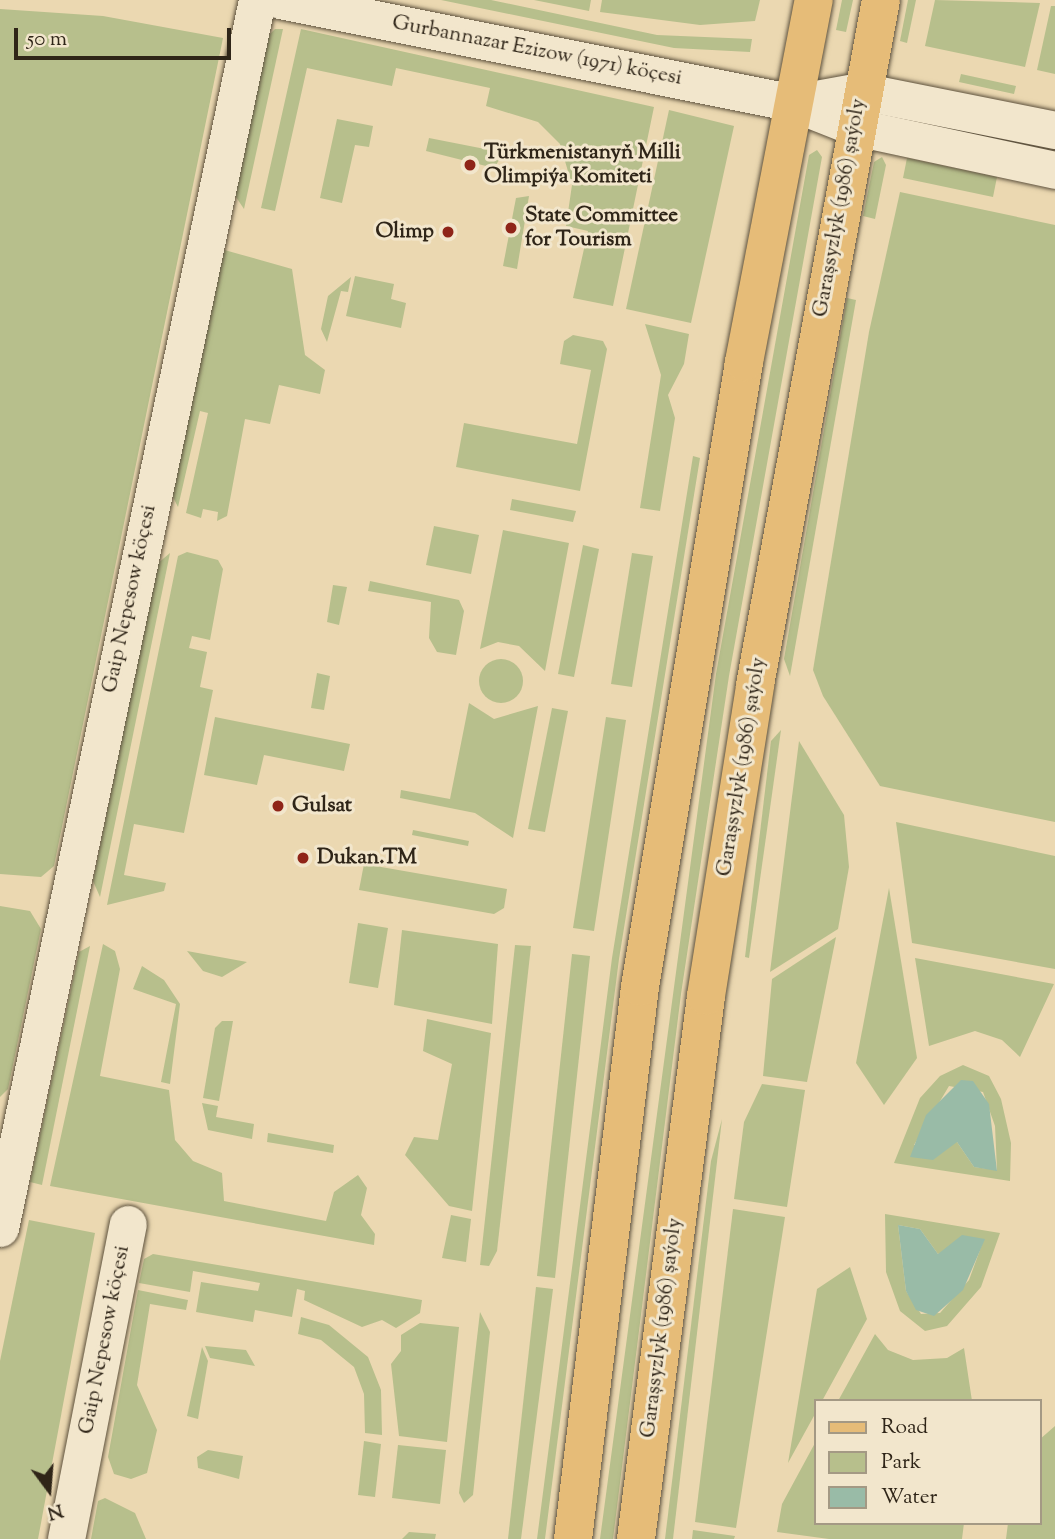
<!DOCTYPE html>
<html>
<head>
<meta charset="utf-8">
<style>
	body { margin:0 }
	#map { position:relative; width:1055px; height:1539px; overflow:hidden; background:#ebd8b1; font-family:"Sorts Mill Goudy",serif }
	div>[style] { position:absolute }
	.green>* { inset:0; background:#b7bf8c }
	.round { border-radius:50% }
	.water>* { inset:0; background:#99bba7 }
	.roads { filter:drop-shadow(0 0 2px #5e523e) drop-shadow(0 0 2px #5e523e) }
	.minor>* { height:37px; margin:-18.5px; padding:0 18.5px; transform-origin:18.5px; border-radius:18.5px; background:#f2e6cc }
	.major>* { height:38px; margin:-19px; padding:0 19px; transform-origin:19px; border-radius:19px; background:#e6bc78 }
	.dots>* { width:19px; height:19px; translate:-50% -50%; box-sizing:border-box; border:4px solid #f2e6cc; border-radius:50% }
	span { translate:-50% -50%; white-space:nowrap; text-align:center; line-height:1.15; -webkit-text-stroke:6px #f2e6cc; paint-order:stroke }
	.street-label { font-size:21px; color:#2f2518 }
	.poi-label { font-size:21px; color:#2f2518; font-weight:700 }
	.left { translate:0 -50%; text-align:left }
	.right { translate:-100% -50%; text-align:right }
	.legend { position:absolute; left:814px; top:1399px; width:228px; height:126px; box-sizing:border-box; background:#f2e6cc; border:2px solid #a49984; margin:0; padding:9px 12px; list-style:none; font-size:21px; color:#2f2518 }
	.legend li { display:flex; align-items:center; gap:14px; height:35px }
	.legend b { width:35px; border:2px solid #a49984 }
	.north { position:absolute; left:14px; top:1455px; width:70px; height:70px; -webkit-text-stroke:5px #f2e6cc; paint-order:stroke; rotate:164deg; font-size:19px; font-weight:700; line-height:28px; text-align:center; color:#2f2518 }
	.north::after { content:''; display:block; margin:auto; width:24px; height:32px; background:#2f2518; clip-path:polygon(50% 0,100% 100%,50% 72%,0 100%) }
	.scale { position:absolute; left:14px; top:28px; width:217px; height:32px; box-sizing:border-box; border:4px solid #2f2518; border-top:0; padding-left:9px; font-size:21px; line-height:24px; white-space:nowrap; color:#2f2518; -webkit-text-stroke:5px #f2e6cc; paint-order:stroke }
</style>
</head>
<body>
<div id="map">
	<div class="green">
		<div style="clip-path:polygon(441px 0,491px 0,657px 35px,752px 39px,750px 52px,674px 48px)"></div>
		<div style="clip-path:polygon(534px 0,591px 0,589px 11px)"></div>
		<div style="clip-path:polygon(602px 0,760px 0,755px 21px,700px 25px,600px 12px)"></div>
		<div style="clip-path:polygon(842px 0,853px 0,846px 32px,836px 30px)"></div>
		<div style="clip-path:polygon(908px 0,916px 0,907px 43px,900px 41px)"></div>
		<div style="clip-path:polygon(935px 0,1040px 3px,1025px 67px,925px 46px)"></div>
		<div style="clip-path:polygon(1051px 6px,1055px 6px,1055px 74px,1037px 70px)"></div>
		<div style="clip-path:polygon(0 9px,103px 16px,223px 38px,54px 866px,41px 877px,0 874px)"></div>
		<div style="clip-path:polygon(275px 29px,283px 29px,244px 209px,234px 194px,268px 36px)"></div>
		<div style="clip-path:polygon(301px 29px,654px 107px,613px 306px,573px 298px,588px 231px,566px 226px,572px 185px,560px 144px,538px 122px,486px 106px,490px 88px,396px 68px,392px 86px,307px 68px,275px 211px,261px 208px)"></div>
		<div style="clip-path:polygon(961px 74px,1016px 86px,1014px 94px,959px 82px)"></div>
		<div style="clip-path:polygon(669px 110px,734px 126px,691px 323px,626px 309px)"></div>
		<div style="clip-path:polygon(337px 119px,373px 126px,369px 147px,355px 145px,342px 203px,320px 198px)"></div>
		<div style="clip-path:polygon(429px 138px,485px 149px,501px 157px,494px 168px,426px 151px)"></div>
		<div style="clip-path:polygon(817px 150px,822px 157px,729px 676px,681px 994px,613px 1539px,600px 1539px,716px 674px,809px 155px)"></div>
		<div style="clip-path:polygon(882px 157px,886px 165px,875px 219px,863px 216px,874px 162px)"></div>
		<div style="clip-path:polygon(907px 158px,997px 177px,993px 197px,903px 178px)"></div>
		<div style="clip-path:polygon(900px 192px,1055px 225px,1055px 822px,880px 786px,823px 696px,813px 670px,869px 332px)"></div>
		<div style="clip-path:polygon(529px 196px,517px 269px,503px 266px,516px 198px)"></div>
		<div style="clip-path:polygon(221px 249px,292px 269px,305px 355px,325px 370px,320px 394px,279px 385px,270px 424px,245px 419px,227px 516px,217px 521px,218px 512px,203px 509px,201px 518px,186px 513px,208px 413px,200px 411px,178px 507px,171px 493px)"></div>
		<div style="clip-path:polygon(355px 276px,394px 284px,391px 299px,406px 303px,401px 328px,346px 316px)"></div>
		<div style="clip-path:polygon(351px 277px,348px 292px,341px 291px,327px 342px,321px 329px,328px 296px)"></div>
		<div style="clip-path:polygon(847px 298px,856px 300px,790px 676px,784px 659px)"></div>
		<div style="clip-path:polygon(645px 324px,689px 334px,684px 364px,668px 395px,675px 418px,660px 511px,640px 508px,661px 375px)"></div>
		<div style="clip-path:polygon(573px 335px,603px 341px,607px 349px,580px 491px,456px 467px,464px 423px,577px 444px,591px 370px,560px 364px,564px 341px)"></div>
		<div style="clip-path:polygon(693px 456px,700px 458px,619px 959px,545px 1539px,537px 1539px,612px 958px)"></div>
		<div style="clip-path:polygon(512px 499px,576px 511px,573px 522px,510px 510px)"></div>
		<div style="clip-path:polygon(434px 526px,479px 535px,471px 574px,426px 565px)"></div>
		<div style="clip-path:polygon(503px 530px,569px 543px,545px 671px,519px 646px,498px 642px,480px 649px)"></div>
		<div style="clip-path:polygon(583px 545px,599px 549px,574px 677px,558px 674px)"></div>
		<div style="clip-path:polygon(187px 552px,218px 560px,223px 569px,210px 640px,192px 636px,189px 648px,207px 652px,200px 687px,213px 690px,184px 833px,134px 824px,124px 875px,166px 883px,164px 891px,107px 905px,178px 556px)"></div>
		<div style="clip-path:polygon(170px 553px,100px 897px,93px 881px,157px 564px)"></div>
		<div style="clip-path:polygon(632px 553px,653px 556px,632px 687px,611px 684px)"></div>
		<div style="clip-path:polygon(370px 581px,459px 600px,464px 611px,456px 655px,437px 652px,429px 638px,431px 602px,368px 591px)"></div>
		<div style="clip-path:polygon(333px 585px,347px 587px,339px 625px,327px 622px)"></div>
		<div class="round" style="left:479px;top:659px;width:44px;height:44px"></div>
		<div style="clip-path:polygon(317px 673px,330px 676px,324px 710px,311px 708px)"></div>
		<div style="clip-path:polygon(469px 703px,494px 719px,538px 706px,513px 838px,475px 813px,400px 798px,401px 790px,450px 799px)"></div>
		<div style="clip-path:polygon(552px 708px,568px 711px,545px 832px,528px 829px)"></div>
		<div style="clip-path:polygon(215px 717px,350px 744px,344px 771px,264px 755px,257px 785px,204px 775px)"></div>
		<div style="clip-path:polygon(606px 717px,626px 720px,594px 931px,573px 928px)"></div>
		<div style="clip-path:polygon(781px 730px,749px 958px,745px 957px,771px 741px)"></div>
		<div style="clip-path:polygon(799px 741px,844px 815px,849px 867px,838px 929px,770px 972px)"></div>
		<div style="clip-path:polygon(896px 822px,1055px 856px,1055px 969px,912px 943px)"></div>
		<div style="clip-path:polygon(413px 830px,469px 841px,468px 846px,412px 835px)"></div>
		<div style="clip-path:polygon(364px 864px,507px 889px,504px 908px,494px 914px,359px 890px)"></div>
		<div style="clip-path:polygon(889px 888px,917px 1058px,884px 1105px,856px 1063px)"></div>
		<div style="clip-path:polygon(0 906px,30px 911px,41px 929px,8px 1089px,0 1097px)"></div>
		<div style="clip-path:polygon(358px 923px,388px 928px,378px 988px,349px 983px)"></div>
		<div style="clip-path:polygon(402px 930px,498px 944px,492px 1024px,394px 1005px)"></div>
		<div style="clip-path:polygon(836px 937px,807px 1082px,763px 1076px,772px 979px)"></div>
		<div style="clip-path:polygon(103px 944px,115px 951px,120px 969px,100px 1076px,169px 1090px,175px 1140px,193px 1161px,222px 1173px,224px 1201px,326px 1221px,334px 1192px,358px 1175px,367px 1188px,361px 1215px,375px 1234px,374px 1245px,50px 1186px)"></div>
		<div style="clip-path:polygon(515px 945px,531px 946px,497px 1251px,489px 1266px,480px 1265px)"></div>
		<div style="clip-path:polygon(90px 946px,42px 1185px,30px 1182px,79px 952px)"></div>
		<div style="clip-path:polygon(187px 951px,247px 962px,222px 977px,203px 971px)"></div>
		<div style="clip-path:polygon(572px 954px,590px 956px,555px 1278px,537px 1276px)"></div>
		<div style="clip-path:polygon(915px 958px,1054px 984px,1020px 1057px,1002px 1040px,975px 1031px,929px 1046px)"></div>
		<div style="clip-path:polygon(142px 966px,164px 980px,180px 1004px,170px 1084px,161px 1082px,176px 1004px,133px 989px)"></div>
		<div style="clip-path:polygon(427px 1019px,491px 1033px,472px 1211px,449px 1206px,405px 1155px,414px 1137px,438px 1140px,452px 1064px,423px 1051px)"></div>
		<div style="clip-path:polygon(222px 1021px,233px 1021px,219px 1101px,203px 1098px,215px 1028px)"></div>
		<div style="clip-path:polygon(evenodd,963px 1065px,989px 1076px,1001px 1099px,1011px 1143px,1010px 1181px,894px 1163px,920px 1098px,940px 1076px,963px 1065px,949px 1086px,983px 1092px,995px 1126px,997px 1170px,974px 1167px,957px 1142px,914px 1145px,949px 1086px)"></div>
		<div style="clip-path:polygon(762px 1084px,805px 1090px,787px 1207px,734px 1199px,744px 1122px)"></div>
		<div style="clip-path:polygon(202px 1103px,218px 1106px,216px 1117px,254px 1124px,252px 1139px,208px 1130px)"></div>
		<div style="clip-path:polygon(722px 1119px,673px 1539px,665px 1539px,711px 1161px)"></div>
		<div style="clip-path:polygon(268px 1133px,334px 1145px,333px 1153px,267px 1142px)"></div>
		<div style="clip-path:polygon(733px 1209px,785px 1217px,736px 1528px,695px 1522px)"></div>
		<div style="clip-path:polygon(evenodd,885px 1214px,1000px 1233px,981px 1287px,947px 1326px,925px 1331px,900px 1311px,886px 1272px,885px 1214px,898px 1225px,920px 1229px,938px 1254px,984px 1239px,969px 1280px,940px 1313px,921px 1314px,906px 1291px,898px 1225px)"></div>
		<div style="clip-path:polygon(451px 1215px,471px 1219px,466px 1262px,442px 1258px)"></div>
		<div style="clip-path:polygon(29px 1220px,95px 1233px,38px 1539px,0 1539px,0 1361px)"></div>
		<div style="clip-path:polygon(153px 1254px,422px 1300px,420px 1313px,396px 1328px,382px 1320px,362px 1327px,304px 1300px,305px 1291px,297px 1289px,292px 1317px,255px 1310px,253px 1322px,196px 1312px,201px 1282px,258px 1291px,260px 1283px,193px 1271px,190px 1292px,139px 1283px,144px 1259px)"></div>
		<div style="clip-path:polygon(850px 1267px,867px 1319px,822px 1401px,815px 1401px,815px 1414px,788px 1463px,817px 1289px)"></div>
		<div style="clip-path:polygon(536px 1287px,553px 1289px,521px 1539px,508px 1539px)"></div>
		<div style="clip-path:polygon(138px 1290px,188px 1300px,186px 1310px,150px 1304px,137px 1385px,157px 1430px,147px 1473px,131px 1479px,114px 1474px,108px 1457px)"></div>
		<div style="clip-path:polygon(480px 1312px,490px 1332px,473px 1495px,464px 1503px,459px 1493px)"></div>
		<div style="clip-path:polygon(301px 1317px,329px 1325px,368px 1357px,381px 1390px,382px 1435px,365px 1433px,364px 1394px,354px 1367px,321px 1340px,298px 1334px)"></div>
		<div style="clip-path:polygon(420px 1323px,459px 1327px,447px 1442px,399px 1436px,391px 1364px,401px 1351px,401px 1335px)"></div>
		<div style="clip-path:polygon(875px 1334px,888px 1350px,913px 1360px,947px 1358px,964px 1348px,972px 1401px,838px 1401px)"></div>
		<div style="clip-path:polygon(205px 1346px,246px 1350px,255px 1366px,210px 1358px)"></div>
		<div style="clip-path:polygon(202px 1347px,208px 1361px,198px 1419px,187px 1416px)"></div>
		<div style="clip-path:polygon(1055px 1426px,1055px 1539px,1006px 1539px,1008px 1523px,1039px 1523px,1039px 1440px)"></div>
		<div style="clip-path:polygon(364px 1441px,381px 1444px,375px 1497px,358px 1495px)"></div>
		<div style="clip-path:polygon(815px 1443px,815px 1523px,964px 1523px,962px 1539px,829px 1539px,777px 1532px,782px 1504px)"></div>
		<div style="clip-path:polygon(398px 1445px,446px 1450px,440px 1504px,392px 1498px)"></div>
		<div style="clip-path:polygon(208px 1450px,243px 1456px,239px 1479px,198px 1468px,197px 1457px)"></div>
		<div style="clip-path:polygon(105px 1498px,135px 1513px,146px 1539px,91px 1539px,98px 1501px)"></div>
		<div style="clip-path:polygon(693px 1530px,735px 1536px,734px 1539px,692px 1539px)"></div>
		<div style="clip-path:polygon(409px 1532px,436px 1534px,435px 1539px,402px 1539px)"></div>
	</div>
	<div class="water">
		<div style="clip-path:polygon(961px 1080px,973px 1081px,989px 1104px,997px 1171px,974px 1167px,957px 1142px,933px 1160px,910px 1157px,926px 1115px)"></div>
		<div style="clip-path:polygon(898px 1225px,920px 1229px,938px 1254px,962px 1235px,985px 1239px,963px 1290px,934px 1316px,916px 1310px,906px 1291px)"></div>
	</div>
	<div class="roads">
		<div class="minor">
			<div style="left:280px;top:0;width:524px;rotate:11.33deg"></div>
			<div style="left:794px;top:103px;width:66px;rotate:21.5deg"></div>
			<div style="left:855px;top:127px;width:205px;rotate:12.1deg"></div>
			<div style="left:794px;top:103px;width:67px;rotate:-10.3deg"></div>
			<div style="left:860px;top:91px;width:199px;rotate:11.3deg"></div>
			<div style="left:0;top:1228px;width:1255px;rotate:-78.18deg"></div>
			<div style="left:66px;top:1539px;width:321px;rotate:-78.9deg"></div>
		</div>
		<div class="major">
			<div style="left:573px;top:1539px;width:556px;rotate:-83.08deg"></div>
			<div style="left:640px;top:987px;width:634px;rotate:-80.55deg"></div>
			<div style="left:744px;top:362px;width:369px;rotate:-79.1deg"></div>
			<div style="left:636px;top:1539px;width:547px;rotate:-82.65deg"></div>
			<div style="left:706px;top:996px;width:315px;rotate:-81deg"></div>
			<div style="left:755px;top:685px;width:696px;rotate:-79.58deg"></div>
		</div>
	</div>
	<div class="dots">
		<div style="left:470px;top:165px;background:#8f2418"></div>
		<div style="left:511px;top:228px;background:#8f2418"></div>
		<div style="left:448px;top:232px;background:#8f2418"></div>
		<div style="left:278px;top:806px;background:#8f2418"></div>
		<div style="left:303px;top:858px;background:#8f2418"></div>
	</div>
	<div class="street-label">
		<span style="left:537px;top:51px;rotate:11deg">Gurbannazar Ezizow (1971) köçesi</span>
		<span style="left:840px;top:208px;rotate:-80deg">Garaşsyzlyk (1986) şaýoly</span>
		<span style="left:130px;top:599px;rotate:-78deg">Gaip Nepesow köçesi</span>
		<span style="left:742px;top:767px;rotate:-81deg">Garaşsyzlyk (1986) şaýoly</span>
		<span style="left:662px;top:1328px;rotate:-83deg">Garaşsyzlyk (1986) şaýoly</span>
		<span style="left:105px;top:1340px;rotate:-79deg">Gaip Nepesow köçesi</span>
	</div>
	<div class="poi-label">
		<span class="left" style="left:484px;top:165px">Türkmenistanyň Milli<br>Olimpiýa Komiteti</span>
		<span class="left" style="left:525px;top:228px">State Committee<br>for Tourism</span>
		<span class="right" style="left:434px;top:232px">Olimp</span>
		<span class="left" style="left:292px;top:806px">Gulsat</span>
		<span class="left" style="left:317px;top:858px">Dukan.TM</span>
	</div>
	<ul class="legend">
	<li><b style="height:9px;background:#e6bc78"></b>Road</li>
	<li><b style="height:19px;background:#b7bf8c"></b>Park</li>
	<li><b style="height:19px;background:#99bba7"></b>Water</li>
	</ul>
	<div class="north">N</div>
	<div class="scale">50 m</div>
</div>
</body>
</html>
